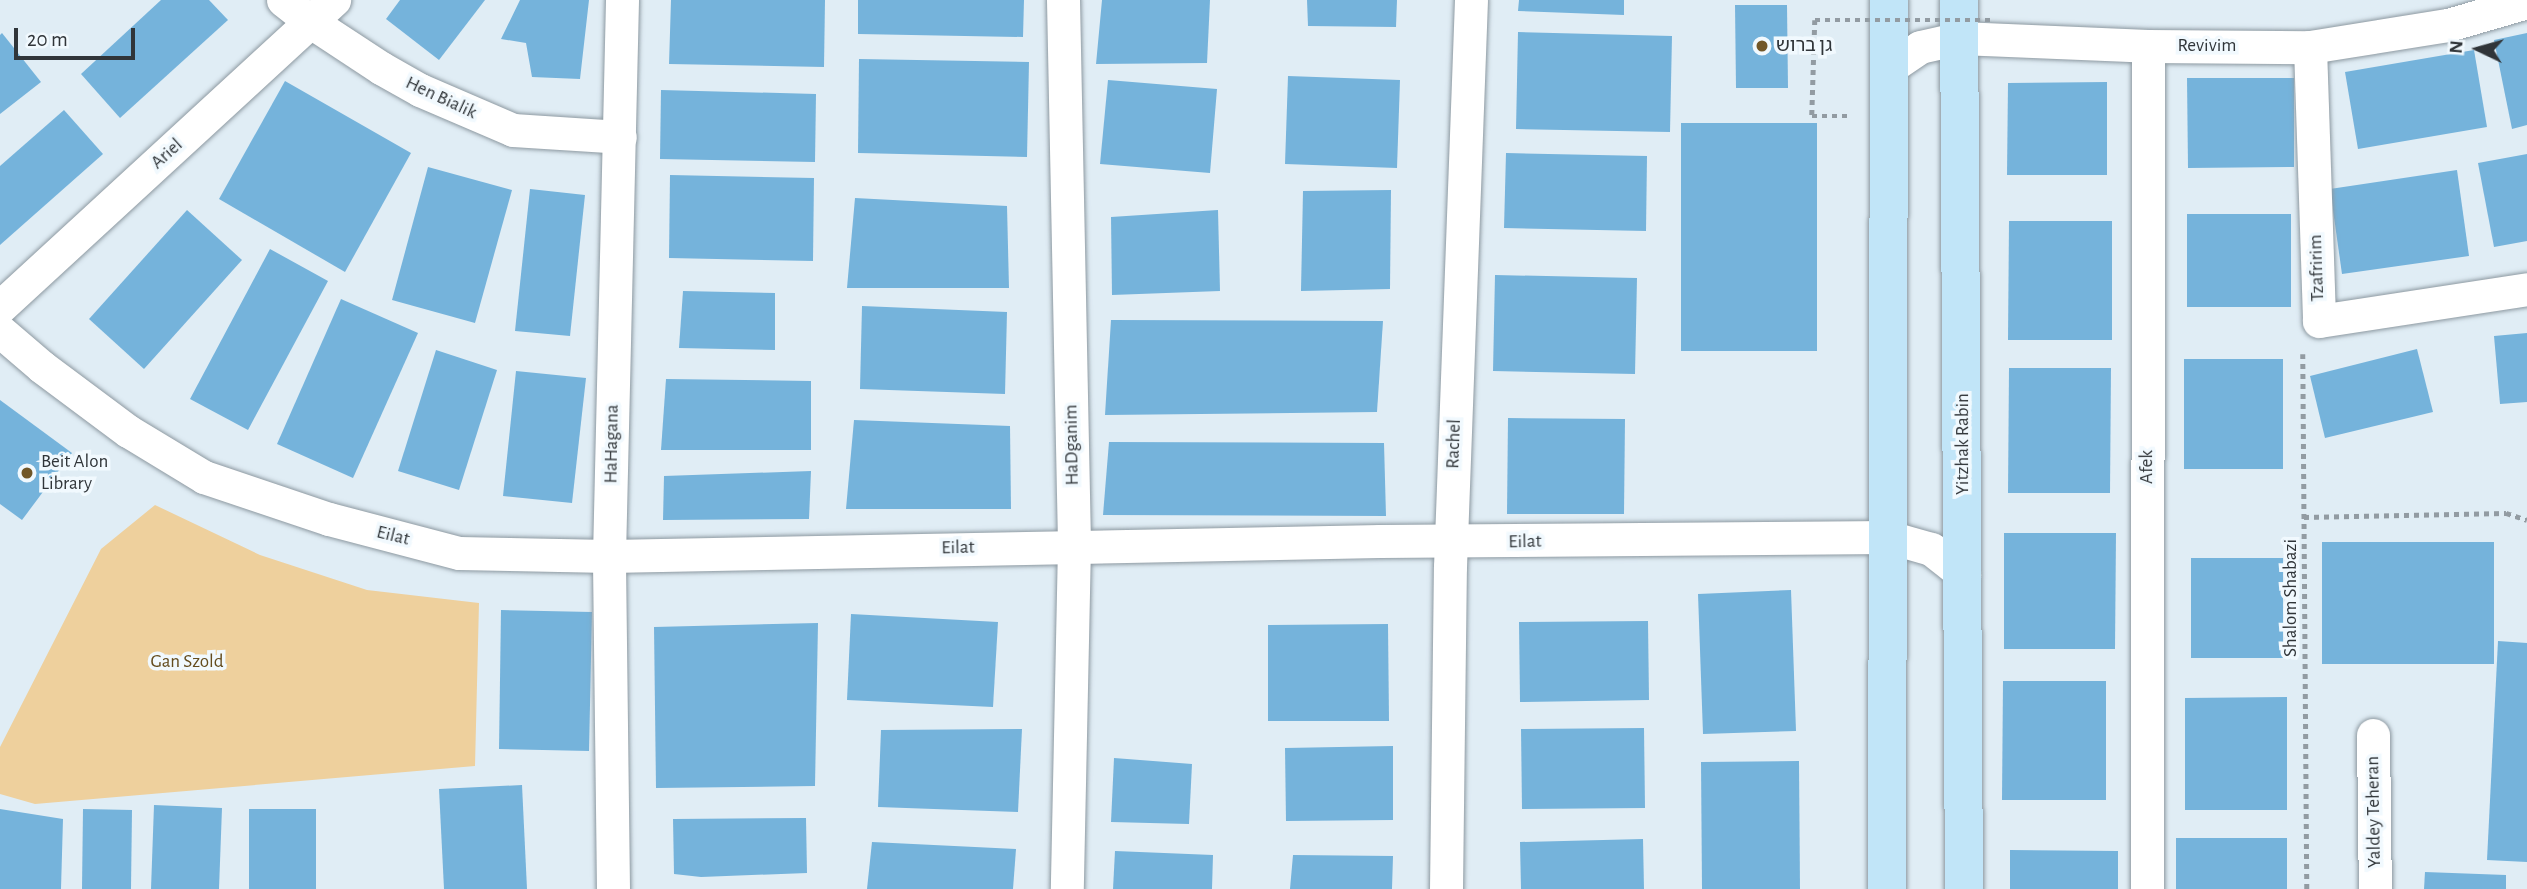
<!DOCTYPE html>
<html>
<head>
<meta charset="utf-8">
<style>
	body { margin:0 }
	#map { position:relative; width:2527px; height:889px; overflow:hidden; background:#e0edf5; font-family:"Alegreya Sans","Noto Sans Hebrew",sans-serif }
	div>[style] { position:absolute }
	.green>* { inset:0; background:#eed09d }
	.building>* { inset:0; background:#75b3db }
	.path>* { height:4.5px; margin-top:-2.25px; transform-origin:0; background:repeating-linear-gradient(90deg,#929ba2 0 5px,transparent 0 10px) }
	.roads { filter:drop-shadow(0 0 2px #8d99a1) drop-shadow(0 0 2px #8d99a1) }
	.minor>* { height:33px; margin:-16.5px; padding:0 16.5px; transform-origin:16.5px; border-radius:16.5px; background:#fff }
	.secondary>* { height:38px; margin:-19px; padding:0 19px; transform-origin:19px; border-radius:19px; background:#c1e5f8 }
	.path-bridge>* { height:4.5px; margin-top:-2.25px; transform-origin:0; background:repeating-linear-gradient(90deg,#929ba2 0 5px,transparent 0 10px) }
	.dots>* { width:19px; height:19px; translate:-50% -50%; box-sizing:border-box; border:4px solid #f1f9fe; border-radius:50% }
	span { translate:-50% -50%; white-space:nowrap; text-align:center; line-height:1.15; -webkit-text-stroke:7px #f1f9fe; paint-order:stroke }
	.poi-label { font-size:19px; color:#303539 }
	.left { translate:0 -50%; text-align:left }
	.street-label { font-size:19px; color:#303539 }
	.park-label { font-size:19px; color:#644c1e }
	.north { position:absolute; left:2443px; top:14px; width:70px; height:70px; -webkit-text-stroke:5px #f1f9fe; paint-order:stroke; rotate:275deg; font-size:19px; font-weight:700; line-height:28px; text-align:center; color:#303539 }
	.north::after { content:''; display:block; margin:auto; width:24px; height:32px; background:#303539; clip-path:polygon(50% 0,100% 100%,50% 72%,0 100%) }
	.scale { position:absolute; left:14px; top:28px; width:121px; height:32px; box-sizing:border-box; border:4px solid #303539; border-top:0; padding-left:9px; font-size:21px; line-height:24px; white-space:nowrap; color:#303539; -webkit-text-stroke:5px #f1f9fe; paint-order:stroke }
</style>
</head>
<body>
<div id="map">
	<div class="green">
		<div style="clip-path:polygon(155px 505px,260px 555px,367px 590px,479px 603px,475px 766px,35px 804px,0 794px,0 747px,101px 549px)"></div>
	</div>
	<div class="building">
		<div style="clip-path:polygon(161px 0,209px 0,228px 20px,120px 118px,81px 74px)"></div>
		<div style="clip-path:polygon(400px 0,485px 0,439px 60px,386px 19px)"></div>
		<div style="clip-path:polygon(520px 0,589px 0,580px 79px,532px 77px,526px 43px,501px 39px)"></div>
		<div style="clip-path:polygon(671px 0,825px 0,824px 67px,669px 64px)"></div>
		<div style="clip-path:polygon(858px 0,1024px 0,1023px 37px,858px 34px)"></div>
		<div style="clip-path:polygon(1102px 0,1210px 0,1207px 63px,1096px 64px)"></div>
		<div style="clip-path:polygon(1307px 0,1397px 0,1396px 27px,1308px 26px)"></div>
		<div style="clip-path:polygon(1519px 0,1624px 0,1624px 15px,1518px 11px)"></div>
		<div style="clip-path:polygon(1735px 5px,1787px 5px,1788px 88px,1736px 88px)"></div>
		<div style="clip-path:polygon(1518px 32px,1672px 36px,1670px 132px,1516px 129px)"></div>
		<div style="clip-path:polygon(2px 33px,41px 82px,0 114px,0 35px)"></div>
		<div style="clip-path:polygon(2527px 33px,2527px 125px,2512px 129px,2494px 40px)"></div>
		<div style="clip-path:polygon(2474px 50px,2487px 127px,2358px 149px,2345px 72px)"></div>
		<div style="clip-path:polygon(859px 59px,1029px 62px,1027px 157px,858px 153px)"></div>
		<div style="clip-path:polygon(1288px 76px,1400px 80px,1397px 168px,1285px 164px)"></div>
		<div style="clip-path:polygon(2187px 78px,2294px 78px,2294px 167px,2188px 168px)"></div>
		<div style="clip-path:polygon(1108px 80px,1217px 89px,1210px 173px,1100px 164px)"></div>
		<div style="clip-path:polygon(285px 81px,411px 153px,345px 272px,219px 199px)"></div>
		<div style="clip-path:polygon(2107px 82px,2107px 175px,2007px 175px,2008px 83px)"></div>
		<div style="clip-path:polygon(661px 90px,816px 94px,815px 162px,660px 159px)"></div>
		<div style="clip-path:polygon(64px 110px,103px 154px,0 245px,0 166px)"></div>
		<div style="clip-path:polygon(1681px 123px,1817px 123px,1817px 351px,1681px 351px)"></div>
		<div style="clip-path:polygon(1506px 153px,1647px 156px,1646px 231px,1504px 228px)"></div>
		<div style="clip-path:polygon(2527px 154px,2527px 241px,2494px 247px,2478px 163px)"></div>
		<div style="clip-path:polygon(428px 167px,512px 190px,475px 323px,392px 300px)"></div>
		<div style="clip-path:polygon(2457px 170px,2469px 256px,2342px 274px,2330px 189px)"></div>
		<div style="clip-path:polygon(670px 175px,814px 178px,813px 261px,669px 258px)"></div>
		<div style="clip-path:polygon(530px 189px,585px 195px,570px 336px,515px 331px)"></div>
		<div style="clip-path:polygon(1391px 190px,1390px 289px,1301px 291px,1303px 191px)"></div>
		<div style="clip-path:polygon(855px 198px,1007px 206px,1009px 288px,847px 288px)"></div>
		<div style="clip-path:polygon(187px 210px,242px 260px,144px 369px,89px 319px)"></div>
		<div style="clip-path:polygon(1218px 210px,1220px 291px,1112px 295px,1111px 217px)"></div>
		<div style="clip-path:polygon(2187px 214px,2291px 214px,2291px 307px,2187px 307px)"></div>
		<div style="clip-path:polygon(2009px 221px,2112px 221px,2112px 340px,2008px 340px)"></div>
		<div style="clip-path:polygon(270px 249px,328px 281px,248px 430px,190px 399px)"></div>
		<div style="clip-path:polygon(1495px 275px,1637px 278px,1635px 374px,1493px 371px)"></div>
		<div style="clip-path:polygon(683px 291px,775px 293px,775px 350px,679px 348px)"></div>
		<div style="clip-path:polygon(341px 299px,418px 333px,353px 478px,277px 444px)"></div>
		<div style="clip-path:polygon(862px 306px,1007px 312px,1005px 394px,860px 389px)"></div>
		<div style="clip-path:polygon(1111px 320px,1383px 321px,1377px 412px,1105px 415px)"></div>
		<div style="clip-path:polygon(2527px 333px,2527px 402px,2500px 404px,2494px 336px)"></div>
		<div style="clip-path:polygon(2417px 349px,2433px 412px,2325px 438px,2310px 376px)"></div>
		<div style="clip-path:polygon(436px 350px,497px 370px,459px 490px,398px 471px)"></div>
		<div style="clip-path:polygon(2184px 359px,2283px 359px,2283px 469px,2184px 469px)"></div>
		<div style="clip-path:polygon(2009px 368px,2111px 368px,2110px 493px,2008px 493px)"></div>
		<div style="clip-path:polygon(516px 371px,586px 378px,572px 503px,503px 496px)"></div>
		<div style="clip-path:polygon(666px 379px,811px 381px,811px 450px,661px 450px)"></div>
		<div style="clip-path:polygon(0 400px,72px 453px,22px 520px,0 504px)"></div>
		<div style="clip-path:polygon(1508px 418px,1625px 419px,1624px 514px,1507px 514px)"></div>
		<div style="clip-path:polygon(854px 420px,1010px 426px,1011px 509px,846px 509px)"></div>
		<div style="clip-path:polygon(1109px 442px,1384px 443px,1386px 516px,1103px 515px)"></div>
		<div style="clip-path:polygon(811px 471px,809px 519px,663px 520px,664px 476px)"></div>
		<div style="clip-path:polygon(2004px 533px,2116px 533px,2115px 649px,2004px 649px)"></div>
		<div style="clip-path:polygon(2322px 542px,2494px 542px,2494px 664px,2322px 664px)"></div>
		<div style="clip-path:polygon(2191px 558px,2283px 558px,2283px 658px,2191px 658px)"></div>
		<div style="clip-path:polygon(1791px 590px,1796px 731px,1703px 734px,1698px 594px)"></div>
		<div style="clip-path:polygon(501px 610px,592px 612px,589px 751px,499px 749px)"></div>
		<div style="clip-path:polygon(851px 614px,998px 622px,993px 707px,847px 700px)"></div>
		<div style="clip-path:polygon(1648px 621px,1649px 700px,1520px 702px,1519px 622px)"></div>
		<div style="clip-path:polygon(818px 623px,815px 786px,656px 788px,654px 627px)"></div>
		<div style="clip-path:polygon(1388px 624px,1389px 721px,1268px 721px,1268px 625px)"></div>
		<div style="clip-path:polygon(2498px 641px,2527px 643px,2527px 862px,2487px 860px)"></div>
		<div style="clip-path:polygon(2003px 681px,2106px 681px,2106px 800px,2002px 800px)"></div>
		<div style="clip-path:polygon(2287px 697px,2287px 810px,2185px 810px,2185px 698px)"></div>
		<div style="clip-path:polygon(1644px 728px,1645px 808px,1522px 809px,1521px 729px)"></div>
		<div style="clip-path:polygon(1022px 729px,1018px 812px,878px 807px,881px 730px)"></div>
		<div style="clip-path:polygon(1393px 746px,1393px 820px,1286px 821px,1285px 748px)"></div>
		<div style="clip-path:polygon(1114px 758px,1192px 764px,1189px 824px,1111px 822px)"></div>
		<div style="clip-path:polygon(1799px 761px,1800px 889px,1702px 889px,1701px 762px)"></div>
		<div style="clip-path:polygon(522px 785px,527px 889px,444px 889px,439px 789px)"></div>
		<div style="clip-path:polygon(154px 805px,222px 808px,219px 889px,151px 889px)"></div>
		<div style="clip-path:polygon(0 809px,63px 819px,61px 889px,0 889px)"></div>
		<div style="clip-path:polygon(83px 809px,132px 810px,131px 889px,82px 889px)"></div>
		<div style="clip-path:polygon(249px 809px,316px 809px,316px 889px,249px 889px)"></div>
		<div style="clip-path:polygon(806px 818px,807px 873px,701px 877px,674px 874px,673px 819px)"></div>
		<div style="clip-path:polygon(2176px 838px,2287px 838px,2287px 889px,2176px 889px)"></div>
		<div style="clip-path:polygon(1643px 839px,1644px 889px,1521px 889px,1520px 842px)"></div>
		<div style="clip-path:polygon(872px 842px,1016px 849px,1013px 889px,867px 889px)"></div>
		<div style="clip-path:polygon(2010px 850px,2118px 851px,2118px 889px,2010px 889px)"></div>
		<div style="clip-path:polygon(1115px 851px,1213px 855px,1212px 889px,1113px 889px)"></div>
		<div style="clip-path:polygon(1293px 855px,1393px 856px,1392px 889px,1290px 889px)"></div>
		<div style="clip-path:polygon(2425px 872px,2506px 875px,2506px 889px,2424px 889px)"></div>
	</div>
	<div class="path">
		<div style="left:1815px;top:20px;width:96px;rotate:91.8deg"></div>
		<div style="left:1812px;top:116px;width:37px"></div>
		<div style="left:2303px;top:354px;width:535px;rotate:89.57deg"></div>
		<div style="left:2304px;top:517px;width:202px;rotate:-1.1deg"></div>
		<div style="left:2506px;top:513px;width:22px;rotate:18deg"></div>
	</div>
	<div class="roads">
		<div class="minor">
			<div style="left:283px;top:0;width:36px;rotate:38deg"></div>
			<div style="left:311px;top:22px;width:84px;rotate:33.3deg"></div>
			<div style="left:381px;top:68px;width:45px;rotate:29.4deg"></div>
			<div style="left:420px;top:90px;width:101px;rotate:23.3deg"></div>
			<div style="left:513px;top:130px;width:107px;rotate:3.7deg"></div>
			<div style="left:1063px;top:0;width:545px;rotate:88.84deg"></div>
			<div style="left:1074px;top:545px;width:344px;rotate:91.2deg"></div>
			<div style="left:2310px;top:47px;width:274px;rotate:88.1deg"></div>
			<div style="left:2319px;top:321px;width:210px;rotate:-8.7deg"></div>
			<div style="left:1889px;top:68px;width:37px;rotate:-34deg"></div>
			<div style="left:1920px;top:47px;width:41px;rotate:-12.7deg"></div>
			<div style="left:1960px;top:38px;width:188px;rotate:2.4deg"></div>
			<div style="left:2148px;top:46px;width:162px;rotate:0.4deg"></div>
			<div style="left:2310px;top:47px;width:140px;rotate:-9.1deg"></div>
			<div style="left:2448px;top:25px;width:82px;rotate:-16.2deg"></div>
			<div style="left:0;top:307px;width:454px;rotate:-42.6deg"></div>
			<div style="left:0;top:331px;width:55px;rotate:40.6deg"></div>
			<div style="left:42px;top:367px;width:107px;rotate:36.7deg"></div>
			<div style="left:128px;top:431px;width:89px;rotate:31.2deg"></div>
			<div style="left:204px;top:477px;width:132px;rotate:18.6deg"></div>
			<div style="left:329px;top:519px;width:134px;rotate:14.7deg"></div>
			<div style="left:459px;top:553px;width:150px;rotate:1.1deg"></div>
			<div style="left:609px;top:556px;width:771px;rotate:-1.11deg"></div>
			<div style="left:1380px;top:541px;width:509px;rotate:-0.45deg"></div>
			<div style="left:1889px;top:537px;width:44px;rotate:15.9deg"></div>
			<div style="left:1931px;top:549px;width:42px;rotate:38.2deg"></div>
			<div style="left:2373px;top:735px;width:154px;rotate:89.3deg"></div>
			<div style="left:613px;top:889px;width:333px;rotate:-90.7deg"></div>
			<div style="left:609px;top:556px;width:556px;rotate:-88.66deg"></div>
			<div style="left:1446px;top:889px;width:322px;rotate:-89.3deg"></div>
			<div style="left:1450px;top:567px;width:567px;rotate:-87.88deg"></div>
			<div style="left:2147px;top:889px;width:843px;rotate:-89.93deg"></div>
		</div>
		<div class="secondary">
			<div style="left:1959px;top:0;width:889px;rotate:89.68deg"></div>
			<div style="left:1887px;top:889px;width:889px;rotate:-89.87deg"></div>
		</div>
	</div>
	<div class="path-bridge">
		<div style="left:1815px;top:20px;width:177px"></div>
	</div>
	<div class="dots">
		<div style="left:1762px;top:46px;background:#715728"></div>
		<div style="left:27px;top:473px;background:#715728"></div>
	</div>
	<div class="poi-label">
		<span class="left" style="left:1776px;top:46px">גן ברוש</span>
		<span class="left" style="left:41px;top:473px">Beit Alon<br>Library</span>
	</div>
	<div class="street-label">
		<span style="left:2207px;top:46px">Revivim</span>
		<span style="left:441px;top:98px;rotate:25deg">Hen Bialik</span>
		<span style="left:167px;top:154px;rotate:-42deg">Ariel</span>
		<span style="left:2317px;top:268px;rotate:-92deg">Tzafririm</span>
		<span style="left:612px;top:444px;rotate:-89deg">HaHagana</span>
		<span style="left:1454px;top:444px;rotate:-88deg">Rachel</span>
		<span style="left:1963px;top:444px;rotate:-90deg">Yitzhak Rabin</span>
		<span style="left:1072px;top:445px;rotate:-91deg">HaDganim</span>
		<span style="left:2147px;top:467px;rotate:-90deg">Afek</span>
		<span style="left:393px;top:536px;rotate:14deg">Eilat</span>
		<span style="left:1525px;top:542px;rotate:-1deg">Eilat</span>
		<span style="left:958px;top:548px;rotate:-1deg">Eilat</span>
		<span style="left:2291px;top:598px;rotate:-90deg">Shalom Shabazi</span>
		<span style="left:2374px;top:812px;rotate:-91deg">Yaldey Teheran</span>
	</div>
	<div class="park-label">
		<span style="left:187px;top:662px">Gan Szold</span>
	</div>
	<div class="north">N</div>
	<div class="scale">20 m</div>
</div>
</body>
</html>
